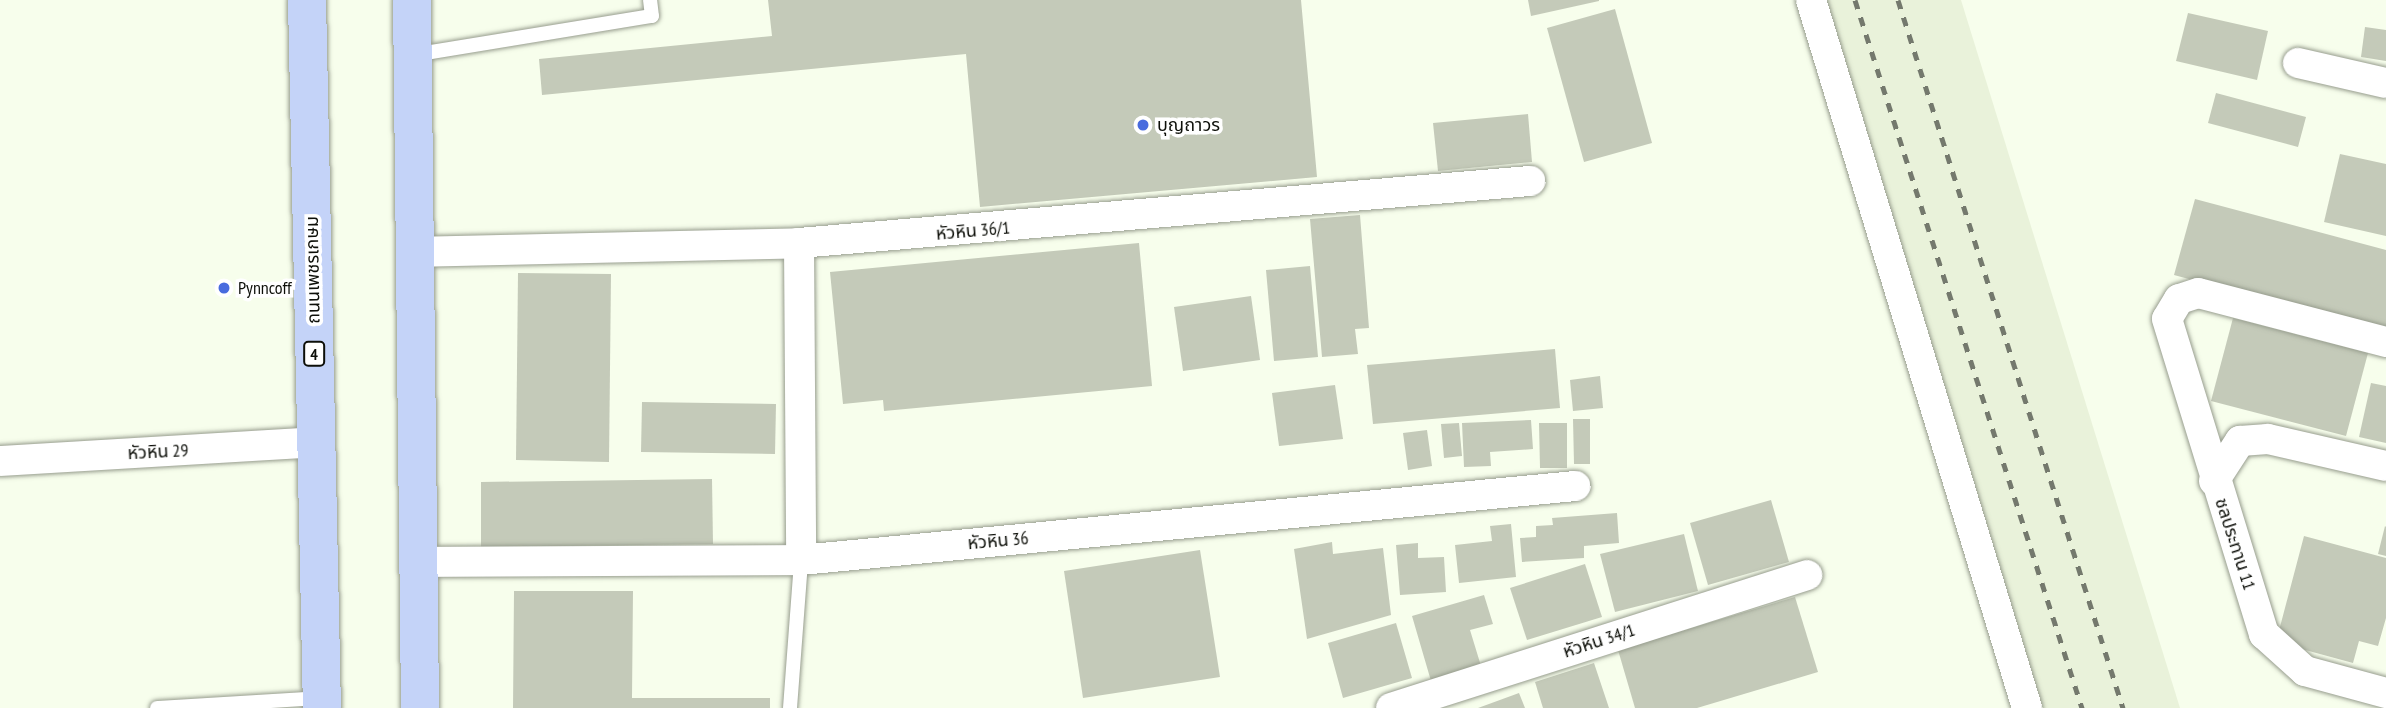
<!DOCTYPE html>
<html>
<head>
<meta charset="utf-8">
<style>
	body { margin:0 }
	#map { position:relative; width:2386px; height:708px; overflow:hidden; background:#f7feec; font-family:"PT Sans Narrow","Noto Sans Thai",sans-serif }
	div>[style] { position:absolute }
	.built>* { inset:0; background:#e9f2da }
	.building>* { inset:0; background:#c4cab9 }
	.roads { filter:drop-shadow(0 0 2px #979d8e) drop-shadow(0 0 2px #979d8e) }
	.service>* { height:14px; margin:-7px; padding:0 7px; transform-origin:7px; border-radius:7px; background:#fff }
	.minor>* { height:30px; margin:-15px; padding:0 15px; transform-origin:15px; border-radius:15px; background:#fff }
	.primary>* { height:38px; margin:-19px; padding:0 19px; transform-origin:19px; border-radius:19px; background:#c4d3f8 }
	.rail>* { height:5px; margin-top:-2.5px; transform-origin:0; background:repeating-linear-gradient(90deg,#74796d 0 9px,transparent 0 18px) }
	.dots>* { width:19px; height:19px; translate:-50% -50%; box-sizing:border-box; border:4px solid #fff; border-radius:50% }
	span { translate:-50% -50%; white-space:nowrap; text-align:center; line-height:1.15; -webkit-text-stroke:7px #fff; paint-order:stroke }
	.shield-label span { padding:2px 5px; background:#fff; border:2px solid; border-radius:5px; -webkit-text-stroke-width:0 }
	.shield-label { font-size:16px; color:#0d0f09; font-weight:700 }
	.poi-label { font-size:18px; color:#0d0f09 }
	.left { translate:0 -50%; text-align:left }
	.street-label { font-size:18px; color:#0d0f09 }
</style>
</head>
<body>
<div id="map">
	<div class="built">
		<div style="clip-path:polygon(1822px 0,1961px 0,2180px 708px,2038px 708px)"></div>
	</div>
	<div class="building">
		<div style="clip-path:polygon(768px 0,1301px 0,1317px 177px,980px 207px,966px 54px,542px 95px,539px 59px,772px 36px)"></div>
		<div style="clip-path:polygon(1528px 0,1599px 0,1599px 1px,1531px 16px)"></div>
		<div style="clip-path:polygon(1615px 9px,1652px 143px,1584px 162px,1547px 28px)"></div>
		<div style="clip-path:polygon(2188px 13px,2268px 31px,2257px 80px,2176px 61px)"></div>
		<div style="clip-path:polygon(2365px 27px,2386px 30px,2386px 61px,2361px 57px)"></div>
		<div style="clip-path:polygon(2216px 93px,2306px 117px,2298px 147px,2208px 123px)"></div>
		<div style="clip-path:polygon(1528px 114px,1532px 162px,1438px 171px,1433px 123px)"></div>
		<div style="clip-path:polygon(2340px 154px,2386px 164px,2386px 236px,2324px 222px)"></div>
		<div style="clip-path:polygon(2195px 199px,2386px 250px,2386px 332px,2174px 275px)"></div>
		<div style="clip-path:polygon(1360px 215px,1369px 328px,1355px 329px,1358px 354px,1322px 357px,1310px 219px)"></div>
		<div style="clip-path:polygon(1139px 243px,1152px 386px,884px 411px,883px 400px,843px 404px,830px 272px)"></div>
		<div style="clip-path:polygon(1310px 266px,1318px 357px,1274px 361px,1266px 270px)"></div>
		<div style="clip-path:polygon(518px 273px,611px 274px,609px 462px,516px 460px)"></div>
		<div style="clip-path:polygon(1251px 296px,1260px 360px,1183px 371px,1174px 307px)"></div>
		<div style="clip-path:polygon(2233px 318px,2368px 353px,2346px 436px,2211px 401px)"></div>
		<div style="clip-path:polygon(1555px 349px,1560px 408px,1373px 424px,1367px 365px)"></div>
		<div style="clip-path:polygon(1600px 376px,1603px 408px,1573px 411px,1570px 380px)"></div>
		<div style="clip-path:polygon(2371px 383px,2386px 386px,2386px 443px,2359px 437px)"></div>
		<div style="clip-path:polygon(1335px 385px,1343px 439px,1279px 446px,1272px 393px)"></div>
		<div style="clip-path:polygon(642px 402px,776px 404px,775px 454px,641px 452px)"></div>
		<div style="clip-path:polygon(1573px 419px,1590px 419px,1590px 464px,1574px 464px)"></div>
		<div style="clip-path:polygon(1531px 420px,1533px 449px,1490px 452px,1491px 466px,1464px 467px,1462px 423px)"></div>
		<div style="clip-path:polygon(1459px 423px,1462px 456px,1444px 458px,1441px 424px)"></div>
		<div style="clip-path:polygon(1539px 423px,1567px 423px,1567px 468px,1540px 468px)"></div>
		<div style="clip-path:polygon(1427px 430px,1432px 466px,1408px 470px,1403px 433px)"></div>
		<div style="clip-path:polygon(712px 479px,713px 544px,481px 547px,481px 482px)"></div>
		<div style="clip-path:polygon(1771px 500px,1789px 562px,1708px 585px,1690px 523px)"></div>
		<div style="clip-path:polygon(1617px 513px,1619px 543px,1584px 546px,1584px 558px,1522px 562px,1520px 538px,1536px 537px,1536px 526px,1553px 525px,1552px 518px)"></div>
		<div style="clip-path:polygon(1511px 524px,1516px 577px,1459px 583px,1455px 545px,1492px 541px,1490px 526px)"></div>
		<div style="clip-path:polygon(2385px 526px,2386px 527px,2386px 556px,2378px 554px)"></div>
		<div style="clip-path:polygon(1684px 534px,1698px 591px,1615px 612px,1600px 554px)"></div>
		<div style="clip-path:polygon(2304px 536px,2386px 558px,2386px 618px,2378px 646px,2359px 641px,2353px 663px,2276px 642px)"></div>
		<div style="clip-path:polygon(1332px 542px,1333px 554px,1383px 548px,1391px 615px,1307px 639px,1294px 549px)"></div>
		<div style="clip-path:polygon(1418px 543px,1418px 558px,1444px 557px,1446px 592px,1400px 595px,1396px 545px)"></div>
		<div style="clip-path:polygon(1200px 550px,1220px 677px,1083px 698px,1064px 571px)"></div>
		<div style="clip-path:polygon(1585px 564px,1602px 617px,1527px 640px,1510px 588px)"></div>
		<div style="clip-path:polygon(514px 591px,633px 591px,632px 698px,770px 698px,770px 708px,513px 708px)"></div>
		<div style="clip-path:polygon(1484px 595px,1493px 624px,1470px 630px,1481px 666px,1431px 681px,1412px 616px)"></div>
		<div style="clip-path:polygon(1795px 597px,1818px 672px,1697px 708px,1635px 708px,1618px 650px)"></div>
		<div style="clip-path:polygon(1396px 623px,1412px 678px,1343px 698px,1328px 643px)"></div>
		<div style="clip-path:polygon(1594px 663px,1609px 708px,1543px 708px,1535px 682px)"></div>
		<div style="clip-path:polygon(1519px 693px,1525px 708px,1478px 708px)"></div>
	</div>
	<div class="roads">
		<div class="service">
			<div style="left:413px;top:55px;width:242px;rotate:-9.3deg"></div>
			<div style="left:652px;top:16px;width:16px;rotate:-97deg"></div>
			<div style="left:157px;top:708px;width:163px;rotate:-3.5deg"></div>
			<div style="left:790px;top:708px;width:148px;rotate:-85.7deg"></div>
		</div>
		<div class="minor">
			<div style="left:1811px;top:0;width:740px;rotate:73.03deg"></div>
			<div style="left:2298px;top:63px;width:90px;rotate:12.8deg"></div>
			<div style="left:799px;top:243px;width:317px;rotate:89.6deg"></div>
			<div style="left:415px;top:252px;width:384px;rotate:-1.3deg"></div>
			<div style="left:799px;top:243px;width:734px;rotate:-4.85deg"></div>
			<div style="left:2386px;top:342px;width:194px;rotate:-165.4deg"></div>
			<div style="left:2198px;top:293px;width:20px;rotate:162deg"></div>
			<div style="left:2179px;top:299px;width:23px;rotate:121deg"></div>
			<div style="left:2167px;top:319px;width:330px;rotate:72.9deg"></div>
			<div style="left:2264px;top:634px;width:55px;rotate:42.1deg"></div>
			<div style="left:2305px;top:671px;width:84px;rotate:15.2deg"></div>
			<div style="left:0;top:461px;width:317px;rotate:-3.4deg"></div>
			<div style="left:2214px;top:481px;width:48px;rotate:-57deg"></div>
			<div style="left:2240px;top:441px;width:28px;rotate:-4deg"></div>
			<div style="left:2268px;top:439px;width:121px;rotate:12.9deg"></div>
			<div style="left:419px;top:562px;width:382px;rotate:-0.3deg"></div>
			<div style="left:801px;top:560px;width:778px;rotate:-5.46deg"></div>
			<div style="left:1391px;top:708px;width:437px;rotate:-17.7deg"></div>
		</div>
		<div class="primary">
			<div style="left:307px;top:0;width:708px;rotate:88.79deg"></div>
			<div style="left:412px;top:0;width:708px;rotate:89.35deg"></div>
		</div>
	</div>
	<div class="rail">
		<div style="left:1855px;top:0;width:744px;rotate:72.22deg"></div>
		<div style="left:1898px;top:0;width:743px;rotate:72.37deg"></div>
	</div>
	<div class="dots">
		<div style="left:1143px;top:125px;background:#486bde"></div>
		<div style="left:224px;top:288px;background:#486bde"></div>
	</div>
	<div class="shield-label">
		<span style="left:314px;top:354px">4</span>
	</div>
	<div class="poi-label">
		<span class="left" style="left:1157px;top:125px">บุญถาวร</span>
		<span class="left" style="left:238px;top:288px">Pynncoff</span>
	</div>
	<div class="street-label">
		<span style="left:973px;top:231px;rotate:-5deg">หัวหิน 36/1</span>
		<span style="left:313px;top:270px;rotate:-91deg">ถนนเพชรเกษม</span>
		<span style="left:158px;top:452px;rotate:-3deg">หัวหิน 29</span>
		<span style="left:998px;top:541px;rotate:-5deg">หัวหิน 36</span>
		<span style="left:2235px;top:544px;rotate:72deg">ชลประทาน 11</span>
		<span style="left:1599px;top:641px;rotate:-18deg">หัวหิน 34/1</span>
	</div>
</div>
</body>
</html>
